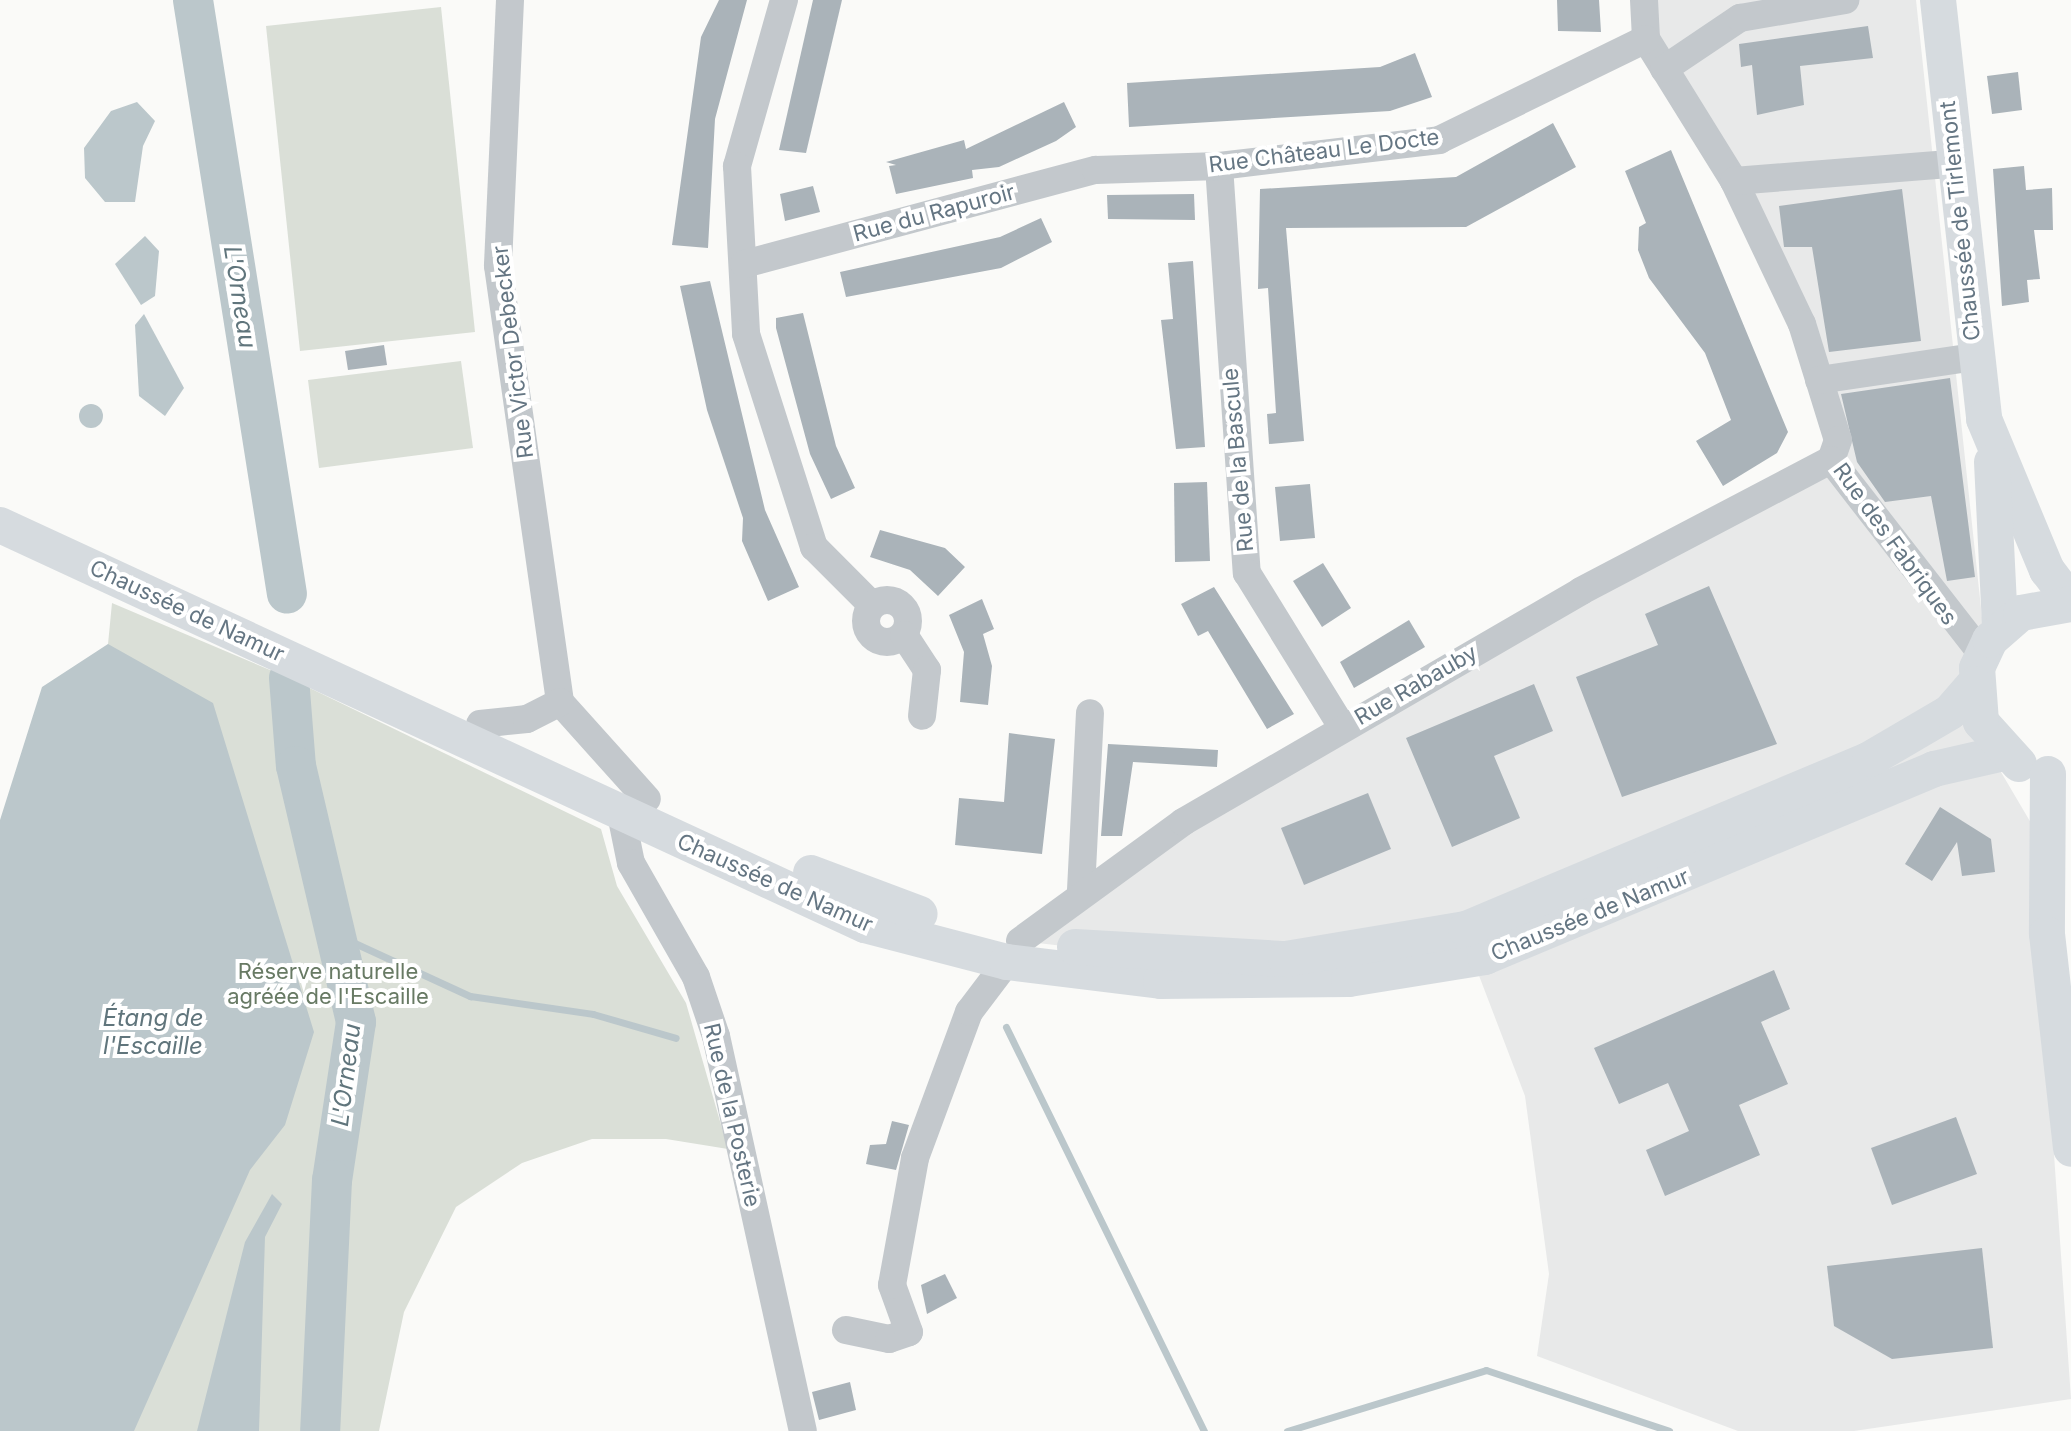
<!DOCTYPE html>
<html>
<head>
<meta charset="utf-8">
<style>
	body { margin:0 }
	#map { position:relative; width:2071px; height:1431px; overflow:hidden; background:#fafaf8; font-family:Inter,sans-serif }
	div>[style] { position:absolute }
	.built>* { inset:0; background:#e8e9e9 }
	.green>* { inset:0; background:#dadfd7 }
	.water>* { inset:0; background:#bbc7cb }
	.round { border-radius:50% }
	.stream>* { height:7px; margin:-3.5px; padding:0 3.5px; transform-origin:3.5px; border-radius:3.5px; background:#bbc7cb }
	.river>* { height:40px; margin:-20px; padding:0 20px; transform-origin:20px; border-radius:20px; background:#bbc7cb }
	.building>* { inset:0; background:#aab3b9 }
	.minor>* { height:28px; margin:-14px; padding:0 14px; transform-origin:14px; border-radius:14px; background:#c3c8cc }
	.minor>.ring { margin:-14px; padding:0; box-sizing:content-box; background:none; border:28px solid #c3c8cc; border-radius:50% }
	.major>* { height:36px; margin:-18px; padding:0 18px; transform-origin:18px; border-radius:18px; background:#d6dbdf }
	span { translate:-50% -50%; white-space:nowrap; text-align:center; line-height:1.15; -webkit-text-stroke:8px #fff; paint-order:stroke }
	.street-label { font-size:22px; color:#657683 }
	.park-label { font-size:22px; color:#687a64 }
	.water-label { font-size:24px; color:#60757c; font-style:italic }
</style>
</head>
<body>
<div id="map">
	<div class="built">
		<div style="clip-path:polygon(1644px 0,1916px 0,1998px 767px,2031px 823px,2071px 1399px,1854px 1431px,1738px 1431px,1537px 1356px,1549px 1274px,1525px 1096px,1478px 973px,1389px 945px,1081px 948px,1020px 941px,1081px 890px,1831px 460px,1802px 324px,1646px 39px)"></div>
	</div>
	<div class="green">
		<div style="clip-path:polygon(441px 7px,475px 332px,300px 351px,266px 26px)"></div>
		<div style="clip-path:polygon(461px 361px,473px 448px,319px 468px,308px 380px)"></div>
		<div style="clip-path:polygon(112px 603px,289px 678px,601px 829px,617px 886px,686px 1003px,728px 1149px,666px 1139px,592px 1139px,522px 1163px,456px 1207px,404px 1312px,379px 1431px,0 1431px,0 954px,108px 644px)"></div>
	</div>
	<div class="water">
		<div style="clip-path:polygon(137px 102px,155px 121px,143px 146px,135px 202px,105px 202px,85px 178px,84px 148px,111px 111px)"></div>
		<div style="clip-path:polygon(145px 236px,159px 251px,155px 296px,141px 305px,115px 264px)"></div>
		<div style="clip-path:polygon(144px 314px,184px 388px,165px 416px,139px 396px,135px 325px)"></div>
		<div class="round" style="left:79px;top:404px;width:24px;height:24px"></div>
		<div style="clip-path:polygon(108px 644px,213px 703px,314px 1032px,285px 1125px,250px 1170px,134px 1431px,0 1431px,0 820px,42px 687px)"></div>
		<div style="clip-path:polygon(272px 1194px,282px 1204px,265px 1237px,259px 1431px,197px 1431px,245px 1242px)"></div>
	</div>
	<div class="stream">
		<div style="left:335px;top:934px;width:149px;rotate:24.7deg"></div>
		<div style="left:470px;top:996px;width:124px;rotate:8.3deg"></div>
		<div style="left:593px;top:1014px;width:86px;rotate:16.1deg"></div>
		<div style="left:1006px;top:1027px;width:450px;rotate:63.9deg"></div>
		<div style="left:1287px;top:1431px;width:208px;rotate:-17deg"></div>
		<div style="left:1486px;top:1370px;width:193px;rotate:18.4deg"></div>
	</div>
	<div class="river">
		<div style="left:193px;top:0;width:601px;rotate:81.01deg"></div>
		<div style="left:289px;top:678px;width:88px;rotate:85.5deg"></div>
		<div style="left:296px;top:766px;width:263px;rotate:76.8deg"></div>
		<div style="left:356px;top:1022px;width:160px;rotate:98.6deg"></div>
		<div style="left:332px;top:1180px;width:251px;rotate:92.7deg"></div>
	</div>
	<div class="building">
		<div style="clip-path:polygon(719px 0,747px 0,715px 119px,708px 248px,672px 245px,701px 37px)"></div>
		<div style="clip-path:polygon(813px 0,842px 0,806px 153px,779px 150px)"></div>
		<div style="clip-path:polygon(1557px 0,1599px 0,1601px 32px,1558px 31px)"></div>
		<div style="clip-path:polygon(1868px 26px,1873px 58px,1800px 66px,1804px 105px,1757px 115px,1752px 65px,1741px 67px,1739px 44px)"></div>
		<div style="clip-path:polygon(1415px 53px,1432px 97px,1390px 111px,1129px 127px,1127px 83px,1380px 67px)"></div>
		<div style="clip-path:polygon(2018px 72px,2022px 110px,1992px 114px,1987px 76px)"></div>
		<div style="clip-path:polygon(1064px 102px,1076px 127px,1056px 141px,999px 167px,972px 170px,973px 178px,896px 194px,889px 166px,896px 165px,886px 162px,964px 140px,966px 149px)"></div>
		<div style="clip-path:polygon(1553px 123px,1576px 167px,1466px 227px,1286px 228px,1304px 441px,1269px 444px,1267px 414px,1276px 413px,1268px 288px,1258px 289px,1260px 189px,1456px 177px)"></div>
		<div style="clip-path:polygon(1671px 150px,1788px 432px,1777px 453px,1723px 486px,1696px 441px,1731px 420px,1705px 353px,1649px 278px,1638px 250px,1639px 227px,1646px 223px,1625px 171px)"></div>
		<div style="clip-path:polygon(2024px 166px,2026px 190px,2052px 188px,2053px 230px,2034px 230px,2040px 279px,2027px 280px,2029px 302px,2002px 306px,1993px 169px)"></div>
		<div style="clip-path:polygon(813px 186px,820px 212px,785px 221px,780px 194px)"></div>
		<div style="clip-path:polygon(1902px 189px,1921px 341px,1829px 352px,1812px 247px,1784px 247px,1779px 206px)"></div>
		<div style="clip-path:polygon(1194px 194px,1195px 220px,1108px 219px,1107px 195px)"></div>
		<div style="clip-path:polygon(1041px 218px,1052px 242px,1001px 268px,846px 297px,840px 272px,1000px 237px)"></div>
		<div style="clip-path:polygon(1193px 261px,1205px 447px,1176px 449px,1161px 320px,1173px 319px,1168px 263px)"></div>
		<div style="clip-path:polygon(710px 281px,765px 510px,799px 587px,768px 601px,742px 541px,743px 518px,707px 410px,680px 286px)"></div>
		<div style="clip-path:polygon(803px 313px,836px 446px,855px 488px,831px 499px,810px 454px,776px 328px,776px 318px)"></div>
		<div style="clip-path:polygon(384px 345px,387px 365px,348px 370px,345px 351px)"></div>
		<div style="clip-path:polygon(1950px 378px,1975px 577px,1947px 581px,1931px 496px,1885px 502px,1857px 462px,1841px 394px)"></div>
		<div style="clip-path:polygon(1207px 482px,1210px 561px,1175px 562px,1174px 483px)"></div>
		<div style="clip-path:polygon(1310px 484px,1315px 538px,1280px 541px,1275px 487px)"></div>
		<div style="clip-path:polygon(880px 530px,945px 548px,965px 567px,938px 596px,910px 570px,870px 557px)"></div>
		<div style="clip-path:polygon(1323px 563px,1351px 608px,1322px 627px,1293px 581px)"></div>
		<div style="clip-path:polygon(1709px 586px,1777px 744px,1622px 797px,1576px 677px,1658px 645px,1645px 614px)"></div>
		<div style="clip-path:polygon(1214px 587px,1294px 714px,1267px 729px,1208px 631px,1198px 636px,1181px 604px)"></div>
		<div style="clip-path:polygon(982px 599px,994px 629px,983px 634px,992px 666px,988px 705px,960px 702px,964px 652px,949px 615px)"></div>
		<div style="clip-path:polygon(1409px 620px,1425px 647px,1354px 688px,1340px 662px)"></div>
		<div style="clip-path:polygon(1534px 684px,1553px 731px,1494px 756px,1520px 818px,1452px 847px,1406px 738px)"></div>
		<div style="clip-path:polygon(1009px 733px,1055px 739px,1042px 854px,955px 845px,959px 798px,1004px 802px)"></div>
		<div style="clip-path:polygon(1108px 744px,1218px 750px,1217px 767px,1133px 762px,1122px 836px,1101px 836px)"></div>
		<div style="clip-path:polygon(1368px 793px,1391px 849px,1304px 885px,1281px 828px)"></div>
		<div style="clip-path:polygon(1940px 807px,1991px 839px,1995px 872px,1962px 876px,1957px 842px,1932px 881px,1905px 864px)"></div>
		<div style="clip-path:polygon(1774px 970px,1790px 1009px,1761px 1022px,1788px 1084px,1739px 1105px,1760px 1155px,1665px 1196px,1646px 1150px,1689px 1131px,1668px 1083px,1619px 1104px,1594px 1048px)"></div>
		<div style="clip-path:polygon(1956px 1117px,1977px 1174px,1892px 1205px,1871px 1148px)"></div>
		<div style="clip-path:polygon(892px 1121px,909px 1125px,896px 1170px,866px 1164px,870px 1145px,886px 1144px)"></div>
		<div style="clip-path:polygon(1982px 1248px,1993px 1348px,1892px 1359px,1834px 1326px,1827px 1266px)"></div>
		<div style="clip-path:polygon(945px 1274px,957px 1298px,927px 1314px,921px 1285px)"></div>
		<div style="clip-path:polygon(850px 1382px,856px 1410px,819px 1420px,812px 1392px)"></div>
	</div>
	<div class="minor">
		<div style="left:510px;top:0;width:266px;rotate:92.6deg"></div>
		<div style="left:498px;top:266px;width:440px;rotate:81.9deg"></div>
		<div style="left:560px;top:702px;width:130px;rotate:48.1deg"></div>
		<div style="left:784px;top:0;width:173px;rotate:105.8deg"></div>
		<div style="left:737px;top:166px;width:168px;rotate:86.9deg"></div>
		<div style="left:746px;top:334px;width:224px;rotate:72.3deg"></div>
		<div style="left:814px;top:547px;width:81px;rotate:45deg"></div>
		<div style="left:1644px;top:0;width:39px;rotate:87deg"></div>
		<div style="left:1646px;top:39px;width:167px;rotate:58.2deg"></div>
		<div style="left:1734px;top:181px;width:158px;rotate:64.6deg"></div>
		<div style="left:1802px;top:324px;width:121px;rotate:72.8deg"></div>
		<div style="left:1838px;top:440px;width:21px;rotate:109deg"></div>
		<div style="left:1664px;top:69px;width:92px;rotate:-33.9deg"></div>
		<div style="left:1740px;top:18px;width:107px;rotate:-9.7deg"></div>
		<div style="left:1219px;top:166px;width:408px;rotate:86.1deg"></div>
		<div style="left:1247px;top:573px;width:181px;rotate:58.3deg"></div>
		<div style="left:1734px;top:181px;width:219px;rotate:-4.5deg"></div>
		<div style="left:744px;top:264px;width:364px;rotate:-15deg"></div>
		<div style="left:1096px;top:170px;width:123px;rotate:-1.9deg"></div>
		<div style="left:1219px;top:166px;width:222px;rotate:-6.7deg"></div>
		<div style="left:1439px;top:140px;width:230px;rotate:-26deg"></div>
		<div style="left:1819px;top:380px;width:158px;rotate:-8.4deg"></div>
		<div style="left:1831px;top:460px;width:246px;rotate:52.1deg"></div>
		<div class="ring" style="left:866px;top:600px;width:14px;height:14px"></div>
		<div style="left:904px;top:635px;width:42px;rotate:56.7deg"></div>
		<div style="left:927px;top:670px;width:46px;rotate:96.2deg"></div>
		<div style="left:480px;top:724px;width:47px;rotate:-6.1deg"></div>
		<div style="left:527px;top:719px;width:37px;rotate:-27deg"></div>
		<div style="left:621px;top:814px;width:50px;rotate:78.5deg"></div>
		<div style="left:631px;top:863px;width:131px;rotate:60.3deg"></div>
		<div style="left:696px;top:977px;width:62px;rotate:71.3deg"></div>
		<div style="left:716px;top:1036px;width:404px;rotate:77.6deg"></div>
		<div style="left:1081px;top:890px;width:177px;rotate:-87.1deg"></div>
		<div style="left:1020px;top:941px;width:202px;rotate:-36.1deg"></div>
		<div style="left:1183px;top:822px;width:460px;rotate:-30.1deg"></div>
		<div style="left:1581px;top:591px;width:282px;rotate:-27.7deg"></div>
		<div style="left:846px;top:1330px;width:44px;rotate:11.8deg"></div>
		<div style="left:889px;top:1339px;width:21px;rotate:-19deg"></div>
		<div style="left:909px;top:1332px;width:50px;rotate:-109.9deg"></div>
		<div style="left:892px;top:1285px;width:129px;rotate:-79.7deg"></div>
		<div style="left:915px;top:1158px;width:156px;rotate:-69.7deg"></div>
		<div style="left:969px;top:1012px;width:63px;rotate:-52.8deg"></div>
	</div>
	<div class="major">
		<div style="left:1938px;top:0;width:422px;rotate:83.7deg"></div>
		<div style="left:1984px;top:419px;width:164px;rotate:67.4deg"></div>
		<div style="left:2047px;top:570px;width:40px;rotate:53deg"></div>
		<div style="left:1992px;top:462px;width:166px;rotate:87.2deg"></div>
		<div style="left:0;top:525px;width:953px;rotate:24.82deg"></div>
		<div style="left:865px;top:925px;width:147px;rotate:14.6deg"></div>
		<div style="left:1007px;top:962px;width:155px;rotate:7deg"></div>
		<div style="left:1161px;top:981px;width:188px;rotate:-0.6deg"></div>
		<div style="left:1349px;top:979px;width:138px;rotate:-9.2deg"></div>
		<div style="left:1485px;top:957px;width:487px;rotate:-22.7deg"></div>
		<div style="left:1934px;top:769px;width:72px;rotate:-12.9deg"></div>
		<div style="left:2019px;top:764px;width:57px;rotate:-132.1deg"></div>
		<div style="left:1981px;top:722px;width:54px;rotate:-94.2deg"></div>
		<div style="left:1977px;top:668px;width:31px;rotate:-65deg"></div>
		<div style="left:1990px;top:640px;width:41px;rotate:-41.1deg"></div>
		<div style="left:2021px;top:613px;width:51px;rotate:-10.2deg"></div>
		<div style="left:2048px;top:774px;width:160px;rotate:90.4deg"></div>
		<div style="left:2047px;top:934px;width:216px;rotate:83.6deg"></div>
		<div style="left:811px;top:873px;width:116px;rotate:20.6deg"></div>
		<div style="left:1075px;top:947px;width:211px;rotate:3.3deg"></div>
		<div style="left:1286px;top:959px;width:182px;rotate:-9.5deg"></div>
		<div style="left:1466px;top:929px;width:438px;rotate:-22.8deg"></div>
		<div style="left:1870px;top:759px;width:93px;rotate:-30.4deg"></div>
		<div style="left:1950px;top:712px;width:37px;rotate:-49deg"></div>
	</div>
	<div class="street-label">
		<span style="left:1324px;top:151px;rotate:-7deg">Rue Château Le Docte</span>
		<span style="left:934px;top:213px;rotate:-15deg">Rue du Rapuroir</span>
		<span style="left:1960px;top:221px;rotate:-96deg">Chaussée de Tirlemont</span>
		<span style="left:513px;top:352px;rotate:-97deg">Rue Victor Debecker</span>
		<span style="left:1238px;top:460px;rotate:-95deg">Rue de la Bascule</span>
		<span style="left:1895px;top:544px;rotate:54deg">Rue des Fabriques</span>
		<span style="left:187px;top:611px;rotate:25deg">Chaussée de Namur</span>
		<span style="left:1416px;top:685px;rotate:-30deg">Rue Rabauby</span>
		<span style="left:775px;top:883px;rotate:24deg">Chaussée de Namur</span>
		<span style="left:1590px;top:915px;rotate:-22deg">Chaussée de Namur</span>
		<span style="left:732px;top:1115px;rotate:77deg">Rue de la Posterie</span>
	</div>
	<div class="park-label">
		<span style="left:328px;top:984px">Réserve naturelle<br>agréée de l'Escaille</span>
	</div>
	<div class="water-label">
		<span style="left:240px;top:297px;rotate:81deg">L'Orneau</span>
		<span style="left:153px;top:1032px">Étang de<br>l'Escaille</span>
		<span style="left:346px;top:1075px;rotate:-83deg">L'Orneau</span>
	</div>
</div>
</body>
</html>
